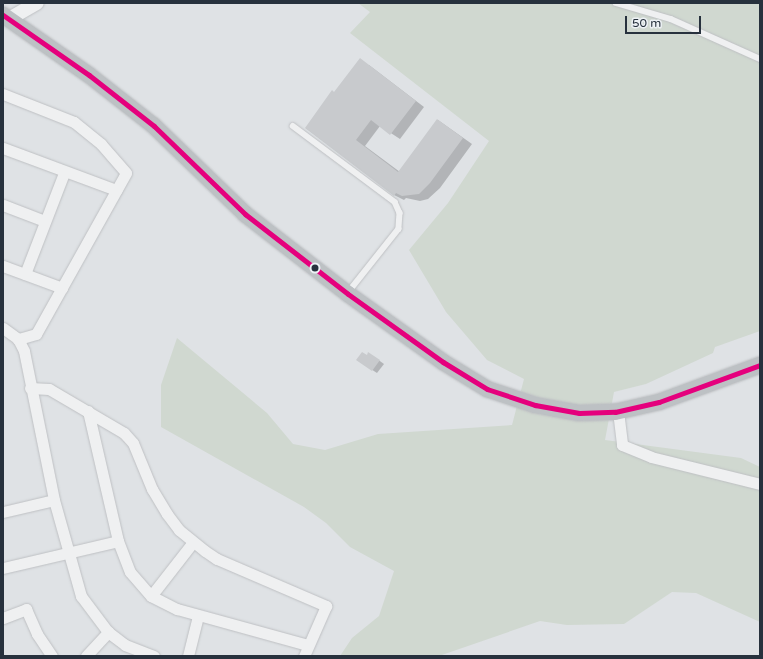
<!DOCTYPE html>
<html>
<head>
<meta charset="utf-8">
<style>
	body { margin:0 }
	#map { position:relative; width:763px; height:659px; overflow:hidden; background:#dfe2e5; font-family:"Varela Round",sans-serif }
	div>[style] { position:absolute }
	.green>* { inset:0; background:#d0d8d0 }
	.shadow>* { inset:0; background:#0003 }
	.building>* { inset:0; background:#c8cacd }
	.roads { filter:drop-shadow(0 0 1px #bec0c3) drop-shadow(0 0 1px #bec0c3) }
	.service>* { height:5.5px; margin:-2.75px; padding:0 2.75px; transform-origin:2.75px; border-radius:2.75px; background:#eff0f1 }
	.minor>* { height:11px; margin:-5.5px; padding:0 5.5px; transform-origin:5.5px; border-radius:5.5px; background:#eff0f1 }
	.tertiary>* { height:14px; margin:-7px; padding:0 7px; transform-origin:7px; border-radius:7px; background:#eff0f1 }
	.secondary>* { height:16px; margin:-8px; padding:0 8px; transform-origin:8px; border-radius:8px; background:#bdc1c4 }
	.bus-1>* { height:5px; margin:-2.5px; padding:0 2.5px; transform-origin:2.5px; border-radius:2.5px; background:#e5007d }
	.dots>* { width:11px; height:11px; translate:-50% -50%; box-sizing:border-box; border:2px solid #edf1f5; border-radius:50% }
	span { translate:-50% -50%; white-space:nowrap; text-align:center; line-height:1.15; -webkit-text-stroke:3.5px #edf1f5; paint-order:stroke }
	.frame { position:absolute; inset:0; border:4px solid #27313d; pointer-events:none }
	.scale { position:absolute; left:625px; top:16px; width:76px; height:18px; box-sizing:border-box; border:2px solid #27313d; border-top:0; padding-left:5px; font-size:12px; line-height:14px; white-space:nowrap; color:#27313d; -webkit-text-stroke:3px #edf1f5; paint-order:stroke }
</style>
</head>
<body>
<div id="map">
	<div class="green">
		<div style="clip-path:polygon(358px 3px,760px 3px,760px 331px,715px 347px,713px 353px,646px 384px,614px 392px,605px 440px,741px 458px,760px 467px,760px 622px,696px 593px,672px 592px,624px 624px,567px 625px,540px 621px,439px 656px,340px 656px,352px 638px,379px 616px,394px 571px,350px 547px,326px 523px,304px 507px,161px 427px,161px 385px,177px 338px,267px 413px,293px 444px,325px 450px,378px 434px,512px 425px,524px 379px,487px 360px,446px 312px,409px 250px,448px 203px,489px 141px,350px 33px,370px 12px)"></div>
	</div>
	<div class="shadow">
		<div style="clip-path:polygon(369px 65px,424px 107px,400px 139px,380px 126px,365px 146px,400px 172px,438px 120px,472px 144px,440px 188px,428px 199px,420px 201px,406px 198px,404px 200px,394px 195px,306px 128px,334px 93px)"></div>
		<div style="clip-path:polygon(367px 356px,373px 356px,384px 364px,377px 373px,357px 360px)"></div>
	</div>
	<div class="building">
		<div style="clip-path:polygon(360px 58px,416px 101px,390px 135px,371px 120px,356px 140px,398px 172px,437px 119px,463px 138px,430px 183px,419px 194px,402px 196px,396px 193px,394px 196px,305px 128px,332px 90px,334px 92px)"></div>
		<div style="clip-path:polygon(362px 352px,367px 355px,368px 352px,380px 360px,372px 371px,356px 360px)"></div>
	</div>
	<div class="roads">
		<div class="service">
			<div style="left:616px;top:3px;width:57px;rotate:16.2deg"></div>
			<div style="left:671px;top:19px;width:98px;rotate:24.2deg"></div>
			<div style="left:293px;top:126px;width:127px;rotate:36.7deg"></div>
			<div style="left:395px;top:202px;width:12px;rotate:66deg"></div>
			<div style="left:400px;top:213px;width:16px;rotate:94deg"></div>
			<div style="left:399px;top:229px;width:80px;rotate:128.4deg"></div>
		</div>
		<div class="minor">
			<div style="left:3px;top:94px;width:76px;rotate:21.5deg"></div>
			<div style="left:74px;top:122px;width:35px;rotate:39deg"></div>
			<div style="left:101px;top:144px;width:38px;rotate:49deg"></div>
			<div style="left:126px;top:173px;width:184px;rotate:119.2deg"></div>
			<div style="left:36px;top:334px;width:19px;rotate:164deg"></div>
			<div style="left:3px;top:148px;width:121px;rotate:20.4deg"></div>
			<div style="left:3px;top:205px;width:45px;rotate:20.9deg"></div>
			<div style="left:3px;top:266px;width:63px;rotate:20.4deg"></div>
			<div style="left:25px;top:274px;width:108px;rotate:-68.9deg"></div>
			<div style="left:3px;top:328px;width:19px;rotate:36deg"></div>
			<div style="left:18px;top:339px;width:13px;rotate:63deg"></div>
			<div style="left:24px;top:351px;width:152px;rotate:78.6deg"></div>
			<div style="left:54px;top:500px;width:100px;rotate:74.3deg"></div>
			<div style="left:81px;top:596px;width:45px;rotate:53.1deg"></div>
			<div style="left:108px;top:632px;width:21px;rotate:37deg"></div>
			<div style="left:125px;top:645px;width:31px;rotate:21deg"></div>
			<div style="left:30px;top:388px;width:19px;rotate:3deg"></div>
			<div style="left:49px;top:389px;width:87px;rotate:30.4deg"></div>
			<div style="left:124px;top:433px;width:13px;rotate:48deg"></div>
			<div style="left:133px;top:443px;width:50px;rotate:67.6deg"></div>
			<div style="left:152px;top:489px;width:29px;rotate:59deg"></div>
			<div style="left:167px;top:514px;width:20px;rotate:53deg"></div>
			<div style="left:179px;top:530px;width:33px;rotate:39deg"></div>
			<div style="left:205px;top:551px;width:14px;rotate:34deg"></div>
			<div style="left:217px;top:559px;width:119px;rotate:23.3deg"></div>
			<div style="left:326px;top:606px;width:55px;rotate:113.7deg"></div>
			<div style="left:88px;top:411px;width:133px;rotate:77deg"></div>
			<div style="left:118px;top:541px;width:33px;rotate:69deg"></div>
			<div style="left:130px;top:572px;width:32px;rotate:49deg"></div>
			<div style="left:151px;top:596px;width:29px;rotate:27deg"></div>
			<div style="left:177px;top:609px;width:136px;rotate:15.4deg"></div>
			<div style="left:618px;top:411px;width:34px;rotate:83deg"></div>
			<div style="left:622px;top:445px;width:31px;rotate:22deg"></div>
			<div style="left:651px;top:457px;width:112px;rotate:13.9deg"></div>
			<div style="left:3px;top:512px;width:52px;rotate:-13.2deg"></div>
			<div style="left:3px;top:568px;width:118px;rotate:-13.2deg"></div>
			<div style="left:151px;top:596px;width:68px;rotate:-52.1deg"></div>
			<div style="left:3px;top:618px;width:25px;rotate:-21deg"></div>
			<div style="left:26px;top:609px;width:27px;rotate:66deg"></div>
			<div style="left:37px;top:634px;width:27px;rotate:56deg"></div>
			<div style="left:86px;top:656px;width:33px;rotate:-47deg"></div>
			<div style="left:188px;top:656px;width:41px;rotate:-76deg"></div>
		</div>
		<div class="tertiary">
			<div style="left:9px;top:19px;width:32px;rotate:-30deg"></div>
		</div>
		<div class="secondary">
			<div style="left:3px;top:15px;width:105px;rotate:34.9deg"></div>
			<div style="left:89px;top:75px;width:83px;rotate:38.1deg"></div>
			<div style="left:154px;top:126px;width:127px;rotate:44deg"></div>
			<div style="left:245px;top:214px;width:130px;rotate:37.8deg"></div>
			<div style="left:348px;top:294px;width:117px;rotate:35.6deg"></div>
			<div style="left:443px;top:362px;width:52px;rotate:31.5deg"></div>
			<div style="left:487px;top:389px;width:51px;rotate:18.4deg"></div>
			<div style="left:535px;top:405px;width:45px;rotate:10.3deg"></div>
			<div style="left:579px;top:413px;width:36px;rotate:-2deg"></div>
			<div style="left:615px;top:412px;width:45px;rotate:-12.8deg"></div>
			<div style="left:659px;top:402px;width:108px;rotate:-20.1deg"></div>
		</div>
	</div>
	<div class="bus-1">
		<div style="left:3px;top:15px;width:105px;rotate:34.9deg"></div>
		<div style="left:89px;top:75px;width:83px;rotate:38.1deg"></div>
		<div style="left:154px;top:126px;width:127px;rotate:44deg"></div>
		<div style="left:245px;top:214px;width:130px;rotate:37.8deg"></div>
		<div style="left:348px;top:294px;width:117px;rotate:35.6deg"></div>
		<div style="left:443px;top:362px;width:52px;rotate:31.5deg"></div>
		<div style="left:487px;top:389px;width:51px;rotate:18.4deg"></div>
		<div style="left:535px;top:405px;width:45px;rotate:10.3deg"></div>
		<div style="left:579px;top:413px;width:36px;rotate:-2deg"></div>
		<div style="left:615px;top:412px;width:45px;rotate:-12.8deg"></div>
		<div style="left:659px;top:402px;width:108px;rotate:-20.1deg"></div>
	</div>
	<div class="dots">
		<div style="left:315px;top:268px;background:#27313d"></div>
	</div>
	<div class="frame"></div>
	<div class="scale">50 m</div>
</div>
</body>
</html>
